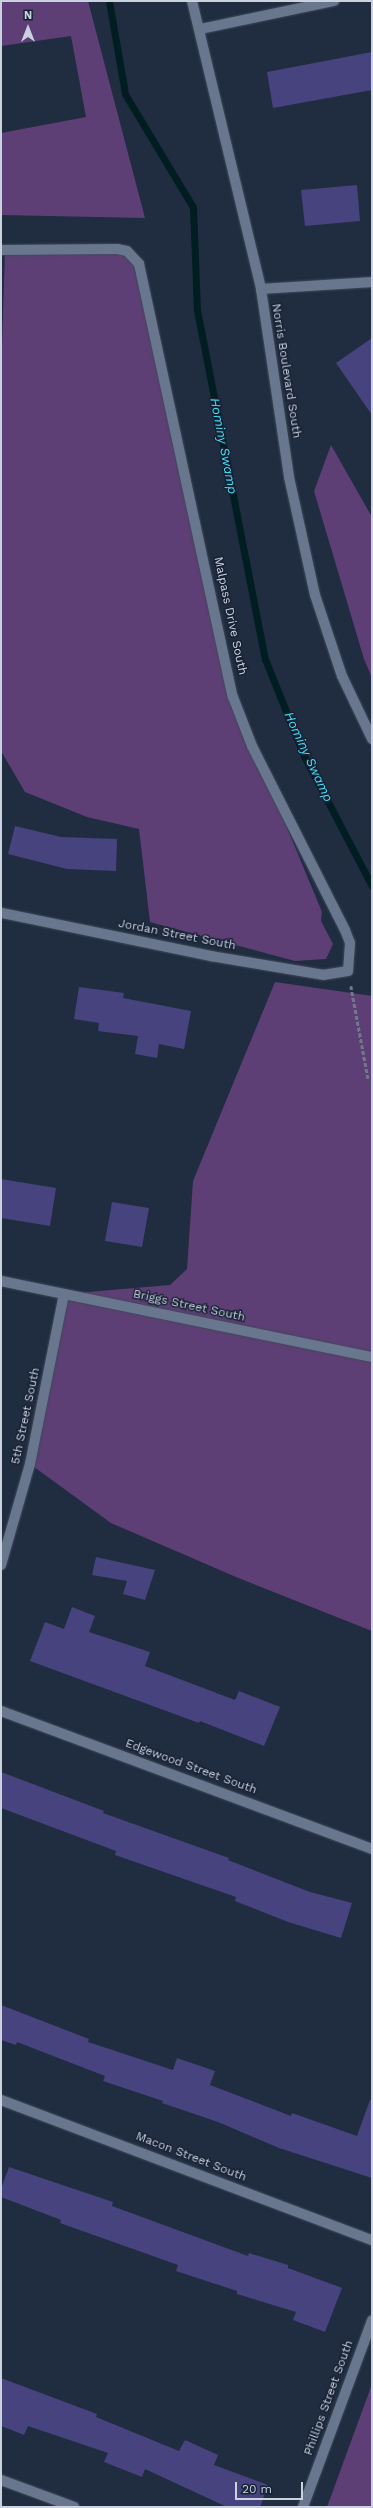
<!DOCTYPE html>
<html>
<head>
<meta charset="utf-8">
<style>
	body { margin:0 }
	#map { position:relative; width:373px; height:2508px; overflow:hidden; background:#202c40; font-family:"Work Sans",sans-serif }
	div>[style] { position:absolute }
	.green>* { inset:0; background:#5e3f75 }
	.stream>* { height:7px; margin:-3.5px; padding:0 3.5px; transform-origin:3.5px; border-radius:3.5px; background:#001d22 }
	.building>* { inset:0; background:#47437e }
	.path>* { height:2.5px; margin-top:-1.25px; transform-origin:0; background:repeating-linear-gradient(90deg,#6f798a 0 4px,transparent 0 6px) }
	.roads { filter:drop-shadow(0 0 1px #3f495a) drop-shadow(0 0 1px #3f495a) }
	.minor>* { height:10px; margin:-5px; padding:0 5px; transform-origin:5px; border-radius:5px; background:#69778e }
	span { translate:-50% -50%; white-space:nowrap; text-align:center; line-height:1.15; -webkit-text-stroke:3px #172235; paint-order:stroke }
	.street-label { font-size:12px; color:#cad2df }
	.water-label { font-size:13px; color:#47ddf5; font-style:italic }
	.frame { position:absolute; inset:0; border:2px solid #cad2df; pointer-events:none }
	.north { position:absolute; left:8px; top:8px; width:40px; height:40px; -webkit-text-stroke:3px #172235; paint-order:stroke; rotate:0deg; font-size:11px; font-weight:700; line-height:16px; text-align:center; color:#cad2df }
	.north::after { content:''; display:block; margin:auto; width:14px; height:18px; background:#cad2df; clip-path:polygon(50% 0,100% 100%,50% 72%,0 100%) }
	.scale { position:absolute; left:235px; top:2482px; width:68px; height:18px; box-sizing:border-box; border:2px solid #cad2df; border-top:0; padding-left:5px; font-size:12px; line-height:14px; white-space:nowrap; color:#cad2df; -webkit-text-stroke:3px #172235; paint-order:stroke }
</style>
</head>
<body>
<div id="map">
	<div class="green">
		<div style="clip-path:polygon(1px 1px,88px 1px,145px 218px,1px 215px,1px 133px,86px 117px,71px 36px,1px 46px)"></div>
		<div style="clip-path:polygon(5px 250px,127px 251px,139px 264px,238px 710px,322px 912px,321px 921px,333px 944px,326px 959px,295px 961px,150px 922px,139px 829px,87px 817px,25px 792px,1px 751px,1px 380px)"></div>
		<div style="clip-path:polygon(331px 445px,372px 517px,372px 678px,364px 659px,314px 491px)"></div>
		<div style="clip-path:polygon(275px 982px,372px 996px,372px 1631px,236px 1577px,111px 1523px,30px 1464px,64px 1294px,170px 1285px,187px 1269px,193px 1181px)"></div>
		<div style="clip-path:polygon(372px 2384px,372px 2507px,327px 2507px)"></div>
	</div>
	<div class="stream">
		<div style="left:109px;top:1px;width:94px;rotate:80.2deg"></div>
		<div style="left:125px;top:94px;width:132px;rotate:59deg"></div>
		<div style="left:193px;top:207px;width:103px;rotate:87.8deg"></div>
		<div style="left:197px;top:310px;width:356px;rotate:79deg"></div>
		<div style="left:265px;top:659px;width:105px;rotate:68.1deg"></div>
		<div style="left:304px;top:756px;width:147px;rotate:62.4deg"></div>
	</div>
	<div class="building">
		<div style="clip-path:polygon(372px 52px,372px 90px,273px 108px,267px 72px)"></div>
		<div style="clip-path:polygon(357px 185px,360px 221px,305px 226px,301px 190px)"></div>
		<div style="clip-path:polygon(372px 338px,372px 415px,336px 363px)"></div>
		<div style="clip-path:polygon(15px 826px,61px 837px,117px 839px,116px 871px,67px 869px,8px 854px)"></div>
		<div style="clip-path:polygon(79px 987px,124px 993px,123px 998px,191px 1011px,184px 1049px,159px 1044px,157px 1058px,135px 1054px,138px 1036px,98px 1031px,99px 1023px,74px 1019px)"></div>
		<div style="clip-path:polygon(1px 1179px,56px 1188px,50px 1226px,1px 1218px)"></div>
		<div style="clip-path:polygon(112px 1202px,149px 1208px,142px 1247px,105px 1241px)"></div>
		<div style="clip-path:polygon(96px 1557px,155px 1570px,145px 1600px,123px 1594px,127px 1581px,92px 1575px)"></div>
		<div style="clip-path:polygon(72px 1607px,95px 1616px,89px 1632px,150px 1652px,145px 1666px,235px 1700px,239px 1691px,280px 1707px,264px 1746px,200px 1721px,199px 1723px,30px 1661px,45px 1622px,64px 1629px)"></div>
		<div style="clip-path:polygon(1px 1772px,104px 1811px,103px 1813px,229px 1858px,228px 1860px,310px 1892px,352px 1903px,341px 1938px,288px 1922px,235px 1901px,236px 1897px,115px 1855px,116px 1851px,1px 1808px)"></div>
		<div style="clip-path:polygon(1px 2005px,89px 2039px,88px 2042px,173px 2070px,177px 2058px,215px 2071px,210px 2085px,291px 2116px,292px 2113px,357px 2136px,370px 2100px,372px 2100px,372px 2178px,279px 2148px,218px 2122px,162px 2103px,163px 2101px,103px 2081px,105px 2076px,17px 2042px,16px 2045px,1px 2040px)"></div>
		<div style="clip-path:polygon(9px 2167px,113px 2202px,112px 2206px,248px 2256px,249px 2253px,288px 2265px,288px 2268px,342px 2288px,325px 2332px,293px 2320px,296px 2312px,237px 2294px,237px 2291px,176px 2271px,178px 2265px,60px 2223px,61px 2220px,1px 2197px,1px 2189px)"></div>
		<div style="clip-path:polygon(1px 2378px,97px 2414px,96px 2417px,179px 2451px,185px 2440px,218px 2455px,214px 2465px,268px 2485px,260px 2507px,227px 2507px,145px 2469px,142px 2477px,104px 2462px,108px 2453px,28px 2426px,24px 2435px,1px 2426px)"></div>
	</div>
	<div class="path">
		<div style="left:351px;top:986px;width:94px;rotate:79.5deg"></div>
	</div>
	<div class="roads">
		<div class="minor">
			<div style="left:192px;top:1px;width:296px;rotate:76.5deg"></div>
			<div style="left:261px;top:289px;width:190px;rotate:81.5deg"></div>
			<div style="left:289px;top:477px;width:121px;rotate:77.6deg"></div>
			<div style="left:315px;top:595px;width:85px;rotate:71.6deg"></div>
			<div style="left:342px;top:676px;width:70px;rotate:64.5deg"></div>
			<div style="left:200px;top:29px;width:137px;rotate:-11.8deg"></div>
			<div style="left:1px;top:250px;width:116px;rotate:-0.5deg"></div>
			<div style="left:117px;top:249px;width:10px;rotate:11deg"></div>
			<div style="left:127px;top:251px;width:18px;rotate:47deg"></div>
			<div style="left:139px;top:264px;width:443px;rotate:77.8deg"></div>
			<div style="left:233px;top:697px;width:53px;rotate:68.8deg"></div>
			<div style="left:252px;top:746px;width:206px;rotate:63.2deg"></div>
			<div style="left:345px;top:930px;width:14px;rotate:69deg"></div>
			<div style="left:350px;top:943px;width:28px;rotate:94deg"></div>
			<div style="left:348px;top:971px;width:24px;rotate:171deg"></div>
			<div style="left:324px;top:975px;width:115px;rotate:-170.5deg"></div>
			<div style="left:211px;top:956px;width:214px;rotate:-168.4deg"></div>
			<div style="left:261px;top:289px;width:111px;rotate:-3.6deg"></div>
			<div style="left:1px;top:1281px;width:379px;rotate:11.6deg"></div>
			<div style="left:1px;top:1565px;width:105px;rotate:-74deg"></div>
			<div style="left:30px;top:1464px;width:173px;rotate:-78.7deg"></div>
			<div style="left:1px;top:1711px;width:396px;rotate:20.4deg"></div>
			<div style="left:1px;top:2100px;width:397px;rotate:20.7deg"></div>
			<div style="left:1px;top:2480px;width:78px;rotate:20.3deg"></div>
			<div style="left:303px;top:2507px;width:199px;rotate:-69.7deg"></div>
		</div>
	</div>
	<div class="street-label">
		<span style="left:286px;top:371px;rotate:81deg">Norris Boulevard South</span>
		<span style="left:230px;top:616px;rotate:78deg">Malpass Drive South</span>
		<span style="left:177px;top:935px;rotate:11deg">Jordan Street South</span>
		<span style="left:189px;top:1306px;rotate:12deg">Briggs Street South</span>
		<span style="left:26px;top:1416px;rotate:-78deg">5th Street South</span>
		<span style="left:191px;top:1767px;rotate:20deg">Edgewood Street South</span>
		<span style="left:191px;top:2157px;rotate:21deg">Macon Street South</span>
		<span style="left:329px;top:2398px;rotate:-70deg">Phillips Street South</span>
	</div>
	<div class="water-label">
		<span style="left:223px;top:446px;rotate:79deg">Hominy Swamp</span>
		<span style="left:308px;top:757px;rotate:65deg">Hominy Swamp</span>
	</div>
	<div class="frame"></div>
	<div class="north">N</div>
	<div class="scale">20 m</div>
</div>
</body>
</html>
